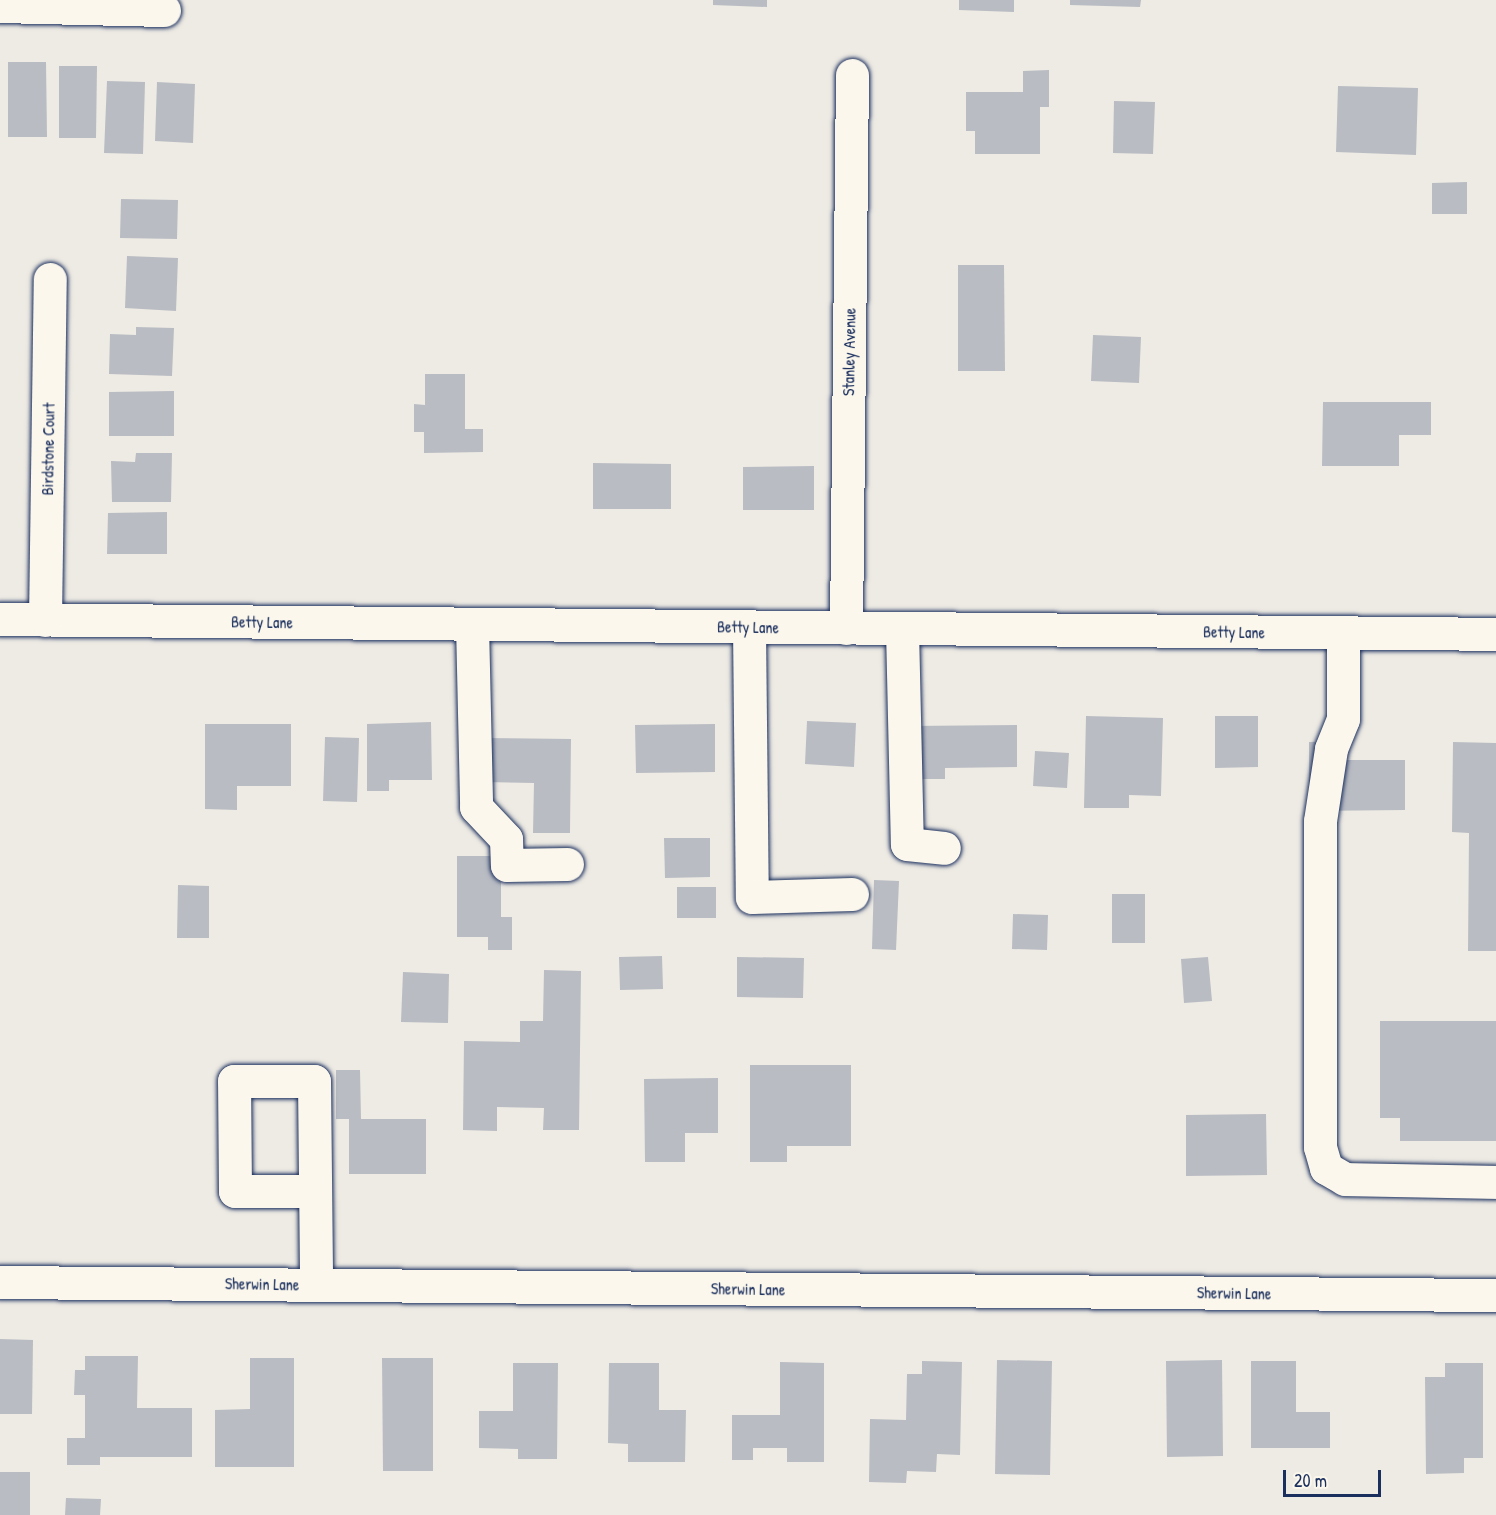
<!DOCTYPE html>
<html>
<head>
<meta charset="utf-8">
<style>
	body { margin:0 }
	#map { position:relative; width:1496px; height:1515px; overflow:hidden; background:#eeebe4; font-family:"Patrick Hand",sans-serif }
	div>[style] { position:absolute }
	.building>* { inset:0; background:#b9bcc3 }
	.roads { filter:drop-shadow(0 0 2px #1b2f5e) drop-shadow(0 0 2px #1b2f5e) }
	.minor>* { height:33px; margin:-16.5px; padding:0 16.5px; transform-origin:16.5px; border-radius:16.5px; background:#fbf7ec }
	span { translate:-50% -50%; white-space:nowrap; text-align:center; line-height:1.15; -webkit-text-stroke:5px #fbf7ec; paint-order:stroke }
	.street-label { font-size:16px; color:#1b2f5e }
	.scale { position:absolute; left:1283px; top:1470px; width:98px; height:27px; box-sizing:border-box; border:3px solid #1b2f5e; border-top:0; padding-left:8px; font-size:18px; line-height:21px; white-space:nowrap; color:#1b2f5e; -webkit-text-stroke:4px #fbf7ec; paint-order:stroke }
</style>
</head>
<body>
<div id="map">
	<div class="building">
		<div style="clip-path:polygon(713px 0,767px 0,767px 7px,713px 5px)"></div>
		<div style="clip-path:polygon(959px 0,1014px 0,1014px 12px,959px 10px)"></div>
		<div style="clip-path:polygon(1070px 0,1141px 0,1140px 7px,1070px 5px)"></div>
		<div style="clip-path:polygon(8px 62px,46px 62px,47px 137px,8px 137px)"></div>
		<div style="clip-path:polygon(59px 66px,97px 66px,96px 138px,59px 138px)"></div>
		<div style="clip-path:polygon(1049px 70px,1049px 107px,1040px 107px,1040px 154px,975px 154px,975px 131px,966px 131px,966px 92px,1023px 92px,1023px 71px)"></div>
		<div style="clip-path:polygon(107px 81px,145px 82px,143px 154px,104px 153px)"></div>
		<div style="clip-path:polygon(157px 82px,195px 84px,193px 143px,155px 141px)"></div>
		<div style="clip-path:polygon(1338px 86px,1418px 88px,1416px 155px,1336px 152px)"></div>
		<div style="clip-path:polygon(1114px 101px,1155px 102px,1153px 154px,1113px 153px)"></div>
		<div style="clip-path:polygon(1467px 182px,1467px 214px,1432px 214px,1432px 183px)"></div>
		<div style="clip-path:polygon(121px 199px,178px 200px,177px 239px,120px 238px)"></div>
		<div style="clip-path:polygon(127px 256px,178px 258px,176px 311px,125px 308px)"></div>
		<div style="clip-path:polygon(958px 265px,1004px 265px,1005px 371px,958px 371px)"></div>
		<div style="clip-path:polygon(136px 327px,174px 328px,172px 376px,109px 374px,110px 334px,136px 335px)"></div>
		<div style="clip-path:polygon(1093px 335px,1141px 337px,1139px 383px,1091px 381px)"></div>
		<div style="clip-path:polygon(425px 374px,465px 374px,465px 429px,483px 429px,483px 452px,424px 453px,424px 432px,414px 432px,414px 404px,425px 405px)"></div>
		<div style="clip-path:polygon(174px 391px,174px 436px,109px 436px,109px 392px)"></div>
		<div style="clip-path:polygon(1323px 402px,1431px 402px,1431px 435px,1399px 435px,1399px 466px,1322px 466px)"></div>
		<div style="clip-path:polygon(136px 453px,172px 453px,171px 502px,112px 502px,111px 461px,135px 462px)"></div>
		<div style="clip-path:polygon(593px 463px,671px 464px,671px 509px,593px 509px)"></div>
		<div style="clip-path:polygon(814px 466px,814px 510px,743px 510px,743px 467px)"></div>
		<div style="clip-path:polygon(167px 512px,167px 554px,107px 554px,108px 513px)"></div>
		<div style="clip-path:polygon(1086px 716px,1163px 718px,1161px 796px,1129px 795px,1129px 808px,1084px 808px)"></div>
		<div style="clip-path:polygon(1215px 716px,1258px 716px,1258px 767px,1215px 768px)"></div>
		<div style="clip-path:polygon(807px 721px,856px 723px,854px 767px,805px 764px)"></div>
		<div style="clip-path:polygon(431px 722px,432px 780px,389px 780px,389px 791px,367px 791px,367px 724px)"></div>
		<div style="clip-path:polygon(205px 724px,291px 724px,291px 786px,237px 786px,237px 810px,205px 809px)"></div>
		<div style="clip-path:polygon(715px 724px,715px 772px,636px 773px,635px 725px)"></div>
		<div style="clip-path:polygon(1017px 725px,1017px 767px,945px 768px,945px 779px,911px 779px,911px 726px)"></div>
		<div style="clip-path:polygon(325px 737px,359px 738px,357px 802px,323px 801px)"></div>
		<div style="clip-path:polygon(481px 738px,571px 739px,570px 833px,533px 833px,534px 783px,481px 782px)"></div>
		<div style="clip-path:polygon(1346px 741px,1346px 760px,1405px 760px,1405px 810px,1309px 811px,1309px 742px)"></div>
		<div style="clip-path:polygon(1453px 742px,1496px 743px,1496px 951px,1468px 951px,1469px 833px,1452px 832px)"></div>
		<div style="clip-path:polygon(1035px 751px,1069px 753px,1067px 788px,1033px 786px)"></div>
		<div style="clip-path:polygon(664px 838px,710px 838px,710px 877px,665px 878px)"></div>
		<div style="clip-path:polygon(457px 856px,501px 856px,501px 917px,512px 917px,512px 950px,488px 950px,488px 937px,457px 937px)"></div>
		<div style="clip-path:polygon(874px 880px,899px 881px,896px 950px,872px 949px)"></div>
		<div style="clip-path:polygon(178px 885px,209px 886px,209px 938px,177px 938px)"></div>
		<div style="clip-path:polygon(677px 887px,716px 887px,716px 918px,677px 918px)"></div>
		<div style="clip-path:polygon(1112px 894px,1145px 894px,1145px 943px,1112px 943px)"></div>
		<div style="clip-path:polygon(1013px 914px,1048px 915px,1047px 950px,1012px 949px)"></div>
		<div style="clip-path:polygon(662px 956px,663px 989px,620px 990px,619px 957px)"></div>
		<div style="clip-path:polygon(737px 957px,804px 958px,803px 998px,737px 997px)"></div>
		<div style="clip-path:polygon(1208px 957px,1212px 1001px,1184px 1003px,1181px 959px)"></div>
		<div style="clip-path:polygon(544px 970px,581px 971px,579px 1130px,543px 1130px,544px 1108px,497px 1107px,497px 1131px,463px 1130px,464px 1041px,520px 1042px,520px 1021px,543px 1021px)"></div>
		<div style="clip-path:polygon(403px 972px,449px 974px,448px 1023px,401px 1022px)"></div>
		<div style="clip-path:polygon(1380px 1021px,1496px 1021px,1496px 1141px,1400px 1141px,1400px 1118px,1380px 1118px)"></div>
		<div style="clip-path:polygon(750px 1065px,851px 1065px,851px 1146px,787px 1146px,787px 1162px,750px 1162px)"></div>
		<div style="clip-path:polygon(336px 1070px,360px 1070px,361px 1119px,426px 1119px,426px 1174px,349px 1174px,349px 1119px,336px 1119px)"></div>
		<div style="clip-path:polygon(718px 1078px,718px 1133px,685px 1133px,685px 1162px,645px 1162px,644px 1079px)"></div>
		<div style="clip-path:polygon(1266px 1114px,1267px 1175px,1186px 1176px,1186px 1115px)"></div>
		<div style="clip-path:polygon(0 1339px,33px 1340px,32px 1414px,0 1414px)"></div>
		<div style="clip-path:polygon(85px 1356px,138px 1356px,137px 1408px,192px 1408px,192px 1457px,100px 1457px,100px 1465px,67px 1465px,67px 1438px,85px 1438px,85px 1395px,74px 1395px,75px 1370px,85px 1370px)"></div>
		<div style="clip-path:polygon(250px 1358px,294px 1358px,294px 1467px,215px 1467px,215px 1410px,250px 1409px)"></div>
		<div style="clip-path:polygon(382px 1358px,433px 1358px,433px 1471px,383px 1471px)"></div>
		<div style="clip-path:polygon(997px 1360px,1052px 1361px,1050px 1475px,995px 1474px)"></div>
		<div style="clip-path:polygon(1222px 1360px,1223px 1456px,1167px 1457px,1166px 1361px)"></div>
		<div style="clip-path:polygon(922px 1361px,962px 1362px,960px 1455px,937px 1454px,936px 1472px,907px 1471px,906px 1483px,869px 1482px,870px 1419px,906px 1420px,907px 1374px,922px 1374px)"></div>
		<div style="clip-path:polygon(1251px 1361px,1296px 1361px,1296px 1412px,1330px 1412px,1330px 1448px,1251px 1448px)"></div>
		<div style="clip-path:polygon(780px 1362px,824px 1363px,824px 1462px,787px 1462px,787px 1448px,753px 1448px,753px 1460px,732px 1460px,732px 1415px,780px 1415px)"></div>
		<div style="clip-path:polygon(513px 1363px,558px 1363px,557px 1459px,518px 1459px,518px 1449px,479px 1448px,479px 1411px,513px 1411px)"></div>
		<div style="clip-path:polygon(609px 1363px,659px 1363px,659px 1410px,686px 1410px,685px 1462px,628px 1462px,628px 1444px,608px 1443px)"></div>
		<div style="clip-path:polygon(1445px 1363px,1483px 1363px,1483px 1458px,1464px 1458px,1464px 1473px,1426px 1474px,1425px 1377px,1445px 1377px)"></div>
		<div style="clip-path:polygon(0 1472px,30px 1472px,30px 1515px,0 1515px)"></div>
		<div style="clip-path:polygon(66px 1498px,101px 1499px,100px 1515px,65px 1515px)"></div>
	</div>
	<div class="roads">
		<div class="minor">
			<div style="left:0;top:6px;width:164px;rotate:1.4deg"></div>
			<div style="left:0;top:619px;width:1496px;rotate:0.57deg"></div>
			<div style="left:45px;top:620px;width:341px;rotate:-89.2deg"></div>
			<div style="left:472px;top:624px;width:183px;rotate:88.7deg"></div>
			<div style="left:476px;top:807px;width:44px;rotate:46.8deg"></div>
			<div style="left:506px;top:839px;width:26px;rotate:88deg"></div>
			<div style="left:507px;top:865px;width:60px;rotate:-1deg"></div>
			<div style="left:749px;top:627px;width:270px;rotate:89.4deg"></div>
			<div style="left:752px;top:897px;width:100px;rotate:-1.7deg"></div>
			<div style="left:846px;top:628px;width:553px;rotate:-89.38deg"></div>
			<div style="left:902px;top:629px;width:215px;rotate:88.7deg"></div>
			<div style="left:907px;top:844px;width:37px;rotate:6deg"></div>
			<div style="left:1343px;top:633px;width:86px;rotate:90deg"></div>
			<div style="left:1343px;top:719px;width:32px;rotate:112deg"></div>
			<div style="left:1331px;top:749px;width:73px;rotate:98.7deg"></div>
			<div style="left:1320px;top:821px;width:326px;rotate:90deg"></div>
			<div style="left:1320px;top:1147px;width:22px;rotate:74deg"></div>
			<div style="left:1326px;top:1168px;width:22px;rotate:30deg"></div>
			<div style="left:1345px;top:1179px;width:151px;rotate:1.1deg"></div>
			<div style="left:315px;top:1191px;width:80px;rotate:180deg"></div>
			<div style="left:235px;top:1191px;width:110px;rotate:-90.5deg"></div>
			<div style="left:234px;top:1081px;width:80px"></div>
			<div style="left:314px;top:1081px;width:204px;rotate:89.4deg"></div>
			<div style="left:0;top:1282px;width:1496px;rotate:0.5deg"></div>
		</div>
	</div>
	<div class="street-label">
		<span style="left:849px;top:352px;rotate:-89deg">Stanley Avenue</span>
		<span style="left:48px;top:449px;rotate:-89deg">Birdstone Court</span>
		<span style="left:262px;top:622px;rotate:1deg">Betty Lane</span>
		<span style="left:748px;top:627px;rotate:1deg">Betty Lane</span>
		<span style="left:1234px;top:632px;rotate:1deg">Betty Lane</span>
		<span style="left:262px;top:1284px;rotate:1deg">Sherwin Lane</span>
		<span style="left:748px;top:1289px;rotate:1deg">Sherwin Lane</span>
		<span style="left:1234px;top:1293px;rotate:1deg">Sherwin Lane</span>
	</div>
	<div class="scale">20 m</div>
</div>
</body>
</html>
